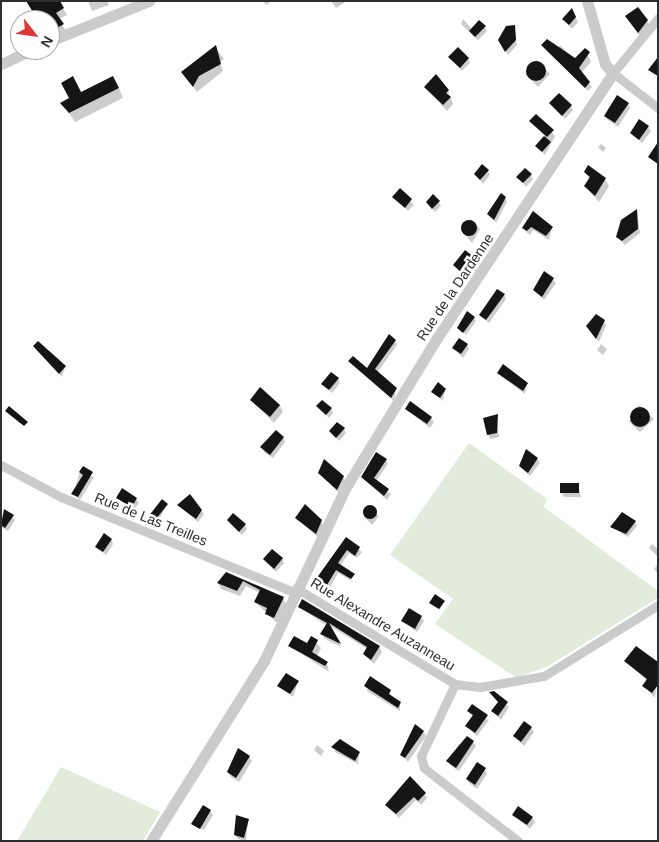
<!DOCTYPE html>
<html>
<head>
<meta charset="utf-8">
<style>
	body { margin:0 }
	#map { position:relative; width:659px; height:842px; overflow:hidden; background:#fff; font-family:Arial,sans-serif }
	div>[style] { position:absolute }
	.green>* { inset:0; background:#e3ebdc }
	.shadow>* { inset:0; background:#0003 }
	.building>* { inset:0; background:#151515 }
	.round { border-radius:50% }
	.minor>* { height:9px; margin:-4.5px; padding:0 4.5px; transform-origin:4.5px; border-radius:4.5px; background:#cbcbcb }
	.tertiary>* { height:11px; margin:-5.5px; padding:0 5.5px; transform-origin:5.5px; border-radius:5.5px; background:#cbcbcb }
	span { translate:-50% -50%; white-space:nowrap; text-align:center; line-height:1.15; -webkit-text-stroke:5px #fff; paint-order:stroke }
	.street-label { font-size:14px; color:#2e2e2e }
	.frame { position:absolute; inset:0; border:2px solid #2e2e2e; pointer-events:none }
	.north { position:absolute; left:10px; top:10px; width:50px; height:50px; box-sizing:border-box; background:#fff; border:1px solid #ababab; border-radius:50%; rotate:120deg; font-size:14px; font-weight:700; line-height:20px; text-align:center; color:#2e2e2e }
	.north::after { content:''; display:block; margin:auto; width:18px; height:22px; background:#e03736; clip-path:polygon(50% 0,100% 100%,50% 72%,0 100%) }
</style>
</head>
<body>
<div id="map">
	<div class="green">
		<div style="clip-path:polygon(469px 443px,547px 499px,544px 507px,658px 591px,658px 598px,548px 666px,517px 678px,435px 624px,453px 599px,390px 555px)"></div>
		<div style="clip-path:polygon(61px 767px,160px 812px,143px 841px,17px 841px)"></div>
	</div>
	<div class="shadow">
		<div style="clip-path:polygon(59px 1px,67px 15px,59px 19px,66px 31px,55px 38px,50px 20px,41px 20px,31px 7px)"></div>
		<div style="clip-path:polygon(88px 1px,107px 1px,109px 5px,92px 11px)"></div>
		<div style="clip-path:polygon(263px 1px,272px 1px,266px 5px)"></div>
		<div style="clip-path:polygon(331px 1px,347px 1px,336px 8px)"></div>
		<div style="clip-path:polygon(572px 10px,578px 22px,572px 29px,563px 19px)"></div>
		<div style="clip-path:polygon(463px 19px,472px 29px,485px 27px,487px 31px,478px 40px,461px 24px)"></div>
		<div style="clip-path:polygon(647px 21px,651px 28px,642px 39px,631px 23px)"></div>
		<div style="clip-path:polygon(514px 27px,517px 45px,508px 55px,500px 40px)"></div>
		<div style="clip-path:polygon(543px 45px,556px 50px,560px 45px,575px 60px,585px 50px,591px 62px,581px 73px,592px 87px,588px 91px)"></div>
		<div style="clip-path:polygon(215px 47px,224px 59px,220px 62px,223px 71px,197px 92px,183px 73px)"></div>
		<div style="clip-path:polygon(450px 58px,468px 58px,470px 63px,462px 71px)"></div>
		<div style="clip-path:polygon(537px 60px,550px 74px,538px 87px,525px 74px)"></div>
		<div style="clip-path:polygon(118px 86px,123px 98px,75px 122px,62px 103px,81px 93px)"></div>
		<div style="clip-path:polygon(425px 87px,448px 91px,453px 104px,447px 111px)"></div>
		<div style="clip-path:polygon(551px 103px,571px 106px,573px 110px,565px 119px)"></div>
		<div style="clip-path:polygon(628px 104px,630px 108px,618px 127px,608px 120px,605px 116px)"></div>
		<div style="clip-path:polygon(536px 115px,555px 136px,545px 155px,537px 146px,545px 136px,531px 121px)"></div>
		<div style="clip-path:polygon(648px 127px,651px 131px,642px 143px,631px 133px)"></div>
		<div style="clip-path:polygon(601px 144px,606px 148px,603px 152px,598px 147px)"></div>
		<div style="clip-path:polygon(488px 171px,490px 175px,483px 184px,475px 174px)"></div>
		<div style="clip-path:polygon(585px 172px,605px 179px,609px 186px,599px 202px,585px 186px,589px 179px)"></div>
		<div style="clip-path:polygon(531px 175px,533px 179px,526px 187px,518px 177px)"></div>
		<div style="clip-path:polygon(400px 190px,414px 205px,408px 211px,394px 197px)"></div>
		<div style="clip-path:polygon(505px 198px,507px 202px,496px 223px,488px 214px)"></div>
		<div style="clip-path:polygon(427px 202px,439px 202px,441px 206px,435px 212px)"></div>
		<div style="clip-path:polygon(637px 211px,640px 233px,625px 245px,617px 237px)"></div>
		<div style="clip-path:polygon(533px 213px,552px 228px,549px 240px,533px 230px,530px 235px,526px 232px,523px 228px)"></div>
		<div style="clip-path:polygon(471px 219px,480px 229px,472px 243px,461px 230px)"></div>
		<div style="clip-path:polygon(478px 262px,476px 272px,469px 267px,463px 274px,454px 265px)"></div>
		<div style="clip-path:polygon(545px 273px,556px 283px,544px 300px,534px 290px)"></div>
		<div style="clip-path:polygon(504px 295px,506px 299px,489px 323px,480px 315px)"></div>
		<div style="clip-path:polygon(474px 317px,476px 321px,466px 335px,459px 328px)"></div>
		<div style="clip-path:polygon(604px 321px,606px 325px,599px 342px,590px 330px)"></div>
		<div style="clip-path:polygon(395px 341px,397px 345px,377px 373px,396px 389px,394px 401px,350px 361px,368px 370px)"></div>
		<div style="clip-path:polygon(601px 344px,607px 349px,603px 355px,597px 350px)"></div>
		<div style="clip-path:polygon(467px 345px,469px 349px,463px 358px,453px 348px)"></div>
		<div style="clip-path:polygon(34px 346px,65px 367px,62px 377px,37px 350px)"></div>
		<div style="clip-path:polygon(504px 366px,527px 384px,525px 394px,501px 376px)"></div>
		<div style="clip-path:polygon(338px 379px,340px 383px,332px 393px,323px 384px)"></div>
		<div style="clip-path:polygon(445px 390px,443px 401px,433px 392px)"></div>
		<div style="clip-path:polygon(251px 400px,280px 405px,283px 412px,274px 423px)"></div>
		<div style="clip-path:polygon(639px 405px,654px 419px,640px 432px,629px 422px)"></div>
		<div style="clip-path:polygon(318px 406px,331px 409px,333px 413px,329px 418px)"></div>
		<div style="clip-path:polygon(406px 409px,431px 418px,434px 422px,430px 428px)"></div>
		<div style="clip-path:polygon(497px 416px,499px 437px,490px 439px,488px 434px)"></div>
		<div style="clip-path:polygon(344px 429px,346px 433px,339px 441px,330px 431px)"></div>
		<div style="clip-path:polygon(283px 437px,285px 442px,273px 458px,264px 452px,262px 447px)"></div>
		<div style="clip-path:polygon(537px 459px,540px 463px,530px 476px,523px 470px,520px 466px)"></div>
		<div style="clip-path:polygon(386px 460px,388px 464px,376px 481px,391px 494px,387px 500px,362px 477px)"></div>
		<div style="clip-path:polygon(80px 472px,94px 477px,80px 500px,73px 494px)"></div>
		<div style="clip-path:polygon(319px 473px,343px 477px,347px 484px,341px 495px)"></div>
		<div style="clip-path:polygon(578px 484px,581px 497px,564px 497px,561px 492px)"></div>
		<div style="clip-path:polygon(117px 498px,136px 499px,139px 503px,134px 510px)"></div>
		<div style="clip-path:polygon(167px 504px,158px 522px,152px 520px,150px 517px)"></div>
		<div style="clip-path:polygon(178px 505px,201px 510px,204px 514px,198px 522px)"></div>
		<div style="clip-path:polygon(368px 506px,379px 516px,372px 525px,364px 517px)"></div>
		<div style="clip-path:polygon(5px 510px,15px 520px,8px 531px,1px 527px)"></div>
		<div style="clip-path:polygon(296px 518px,321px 521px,325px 528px,320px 539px)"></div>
		<div style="clip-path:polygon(228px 521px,245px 525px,247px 529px,242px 535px)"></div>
		<div style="clip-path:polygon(635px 522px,637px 526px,628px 537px,611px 527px)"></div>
		<div style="clip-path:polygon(111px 539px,113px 544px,106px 555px,97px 547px)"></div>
		<div style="clip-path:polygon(346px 539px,362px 552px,357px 558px,349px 553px,340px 566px,353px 582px,338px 573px,327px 593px,317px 585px)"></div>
		<div style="clip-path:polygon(652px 544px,658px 549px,658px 557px,649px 548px)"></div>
		<div style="clip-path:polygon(282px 558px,284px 563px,276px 572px,264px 560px)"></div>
		<div style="clip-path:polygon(658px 564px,658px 574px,654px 569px)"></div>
		<div style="clip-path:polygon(226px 573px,283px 598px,286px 604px,277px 623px,255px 602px,260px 593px,246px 586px,240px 596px,221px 589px,218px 583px)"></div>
		<div style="clip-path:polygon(444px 602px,440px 610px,431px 603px)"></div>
		<div style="clip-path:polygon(299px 607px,379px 647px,382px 652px,374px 664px,364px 654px,367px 649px,330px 626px,341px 647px,325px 639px,322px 634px,327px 626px)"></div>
		<div style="clip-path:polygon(421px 617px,424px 621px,417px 632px,403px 621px)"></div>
		<div style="clip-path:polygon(312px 638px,321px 648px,317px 656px,327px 663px,329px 672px,290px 646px,308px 645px)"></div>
		<div style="clip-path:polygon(626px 661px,658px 663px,655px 698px,644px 686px,647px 681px)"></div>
		<div style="clip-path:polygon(370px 678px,400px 703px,400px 711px,367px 691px)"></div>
		<div style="clip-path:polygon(298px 682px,293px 697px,279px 686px)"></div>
		<div style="clip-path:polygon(493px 696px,509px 707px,501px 720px,493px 711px,499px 703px)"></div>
		<div style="clip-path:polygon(469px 711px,489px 720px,477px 736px,467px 726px,473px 717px)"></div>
		<div style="clip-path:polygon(531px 728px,534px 732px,524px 746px,514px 736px)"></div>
		<div style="clip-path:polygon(423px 731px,426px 736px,408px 762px,402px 755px)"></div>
		<div style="clip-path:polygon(335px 742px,359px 753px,358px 764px,335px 752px)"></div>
		<div style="clip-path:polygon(473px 742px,476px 746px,459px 771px,450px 765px,448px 761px,459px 744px)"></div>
		<div style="clip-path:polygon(317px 745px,324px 751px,321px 756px,314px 750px)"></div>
		<div style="clip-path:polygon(249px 757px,252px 761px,239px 782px,231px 777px,228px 772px)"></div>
		<div style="clip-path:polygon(485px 769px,487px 774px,477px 789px,469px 783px,467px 779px)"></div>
		<div style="clip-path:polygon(410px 778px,427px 798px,421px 805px,416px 800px,399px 818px,386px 805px)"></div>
		<div style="clip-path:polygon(210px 811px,213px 815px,204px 830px,196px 827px,193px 823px)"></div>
		<div style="clip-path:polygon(514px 815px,532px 818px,535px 822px,530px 829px)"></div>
		<div style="clip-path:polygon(248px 820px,246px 841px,238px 839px,235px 835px)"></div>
	</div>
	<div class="building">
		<div style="clip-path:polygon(26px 1px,60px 1px,64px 8px,56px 13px,64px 24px,50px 32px,50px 20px,36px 17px)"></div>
		<div style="clip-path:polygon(638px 7px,648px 20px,638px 33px,625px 16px)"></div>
		<div style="clip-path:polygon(572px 8px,576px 17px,569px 25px,562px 19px)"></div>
		<div style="clip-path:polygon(479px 20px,486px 26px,475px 37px,469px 31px)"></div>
		<div style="clip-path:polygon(515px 25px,516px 40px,505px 52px,498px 40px,506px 26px)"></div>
		<div style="clip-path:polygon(547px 39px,575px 58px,585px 48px,590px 52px,579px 68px,590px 82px,585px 88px,541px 45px)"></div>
		<div style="clip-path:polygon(216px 45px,221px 64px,199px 76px,193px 87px,181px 72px)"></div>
		<div style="clip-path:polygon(458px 47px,469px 58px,460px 68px,448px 57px)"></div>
		<div style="clip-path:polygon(658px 57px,658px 76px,648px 70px)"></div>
		<div class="round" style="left:526px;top:61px;width:20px;height:20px"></div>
		<div style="clip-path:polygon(436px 74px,449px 90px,446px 93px,451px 97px,443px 105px,424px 87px)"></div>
		<div style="clip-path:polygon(73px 76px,81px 92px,113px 76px,119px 88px,69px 113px,60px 103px,69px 98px,61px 83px)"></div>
		<div style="clip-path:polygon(559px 93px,572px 105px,562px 116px,549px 103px)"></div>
		<div style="clip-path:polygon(617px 95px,629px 103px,615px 123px,604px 116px)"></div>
		<div style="clip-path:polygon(536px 114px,554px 130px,547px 137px,529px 121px)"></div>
		<div style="clip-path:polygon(639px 119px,649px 126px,639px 140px,630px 133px)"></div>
		<div style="clip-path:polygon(544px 136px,551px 142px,542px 152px,535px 146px)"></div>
		<div style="clip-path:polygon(658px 142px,658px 164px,648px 157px)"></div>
		<div style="clip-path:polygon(482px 164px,489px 170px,480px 180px,474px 174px)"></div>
		<div style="clip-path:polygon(588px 165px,606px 178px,595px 196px,584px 186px,590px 177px,584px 172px)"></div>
		<div style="clip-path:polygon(525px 168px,532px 174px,523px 183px,516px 177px)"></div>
		<div style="clip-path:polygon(400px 188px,412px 199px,405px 208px,392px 197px)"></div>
		<div style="clip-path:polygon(501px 193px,506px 197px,494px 220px,487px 214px)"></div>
		<div style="clip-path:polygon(433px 194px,440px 201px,432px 209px,426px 202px)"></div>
		<div style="clip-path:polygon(637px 209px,638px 229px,622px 241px,616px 237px,621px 220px)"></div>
		<div style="clip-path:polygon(533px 211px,553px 227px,546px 236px,531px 227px,527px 231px,522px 228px)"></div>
		<div class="round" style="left:461px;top:220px;width:16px;height:16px"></div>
		<div style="clip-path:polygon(465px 250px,479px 261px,474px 269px,467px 264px,461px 272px,453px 265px)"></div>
		<div style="clip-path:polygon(544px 271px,554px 278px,542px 297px,533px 290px)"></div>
		<div style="clip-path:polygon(497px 289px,505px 294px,486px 320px,479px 315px)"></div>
		<div style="clip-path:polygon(467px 311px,475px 317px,463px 333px,457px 328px)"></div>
		<div style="clip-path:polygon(596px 314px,605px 320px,596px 339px,586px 326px)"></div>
		<div style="clip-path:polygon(389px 334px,396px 340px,375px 369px,397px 388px,391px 398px,348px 361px,353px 356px,367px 368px)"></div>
		<div style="clip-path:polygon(459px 338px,468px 344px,461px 354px,452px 348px)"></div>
		<div style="clip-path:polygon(38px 341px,66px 366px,59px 374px,33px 346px)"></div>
		<div style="clip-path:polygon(503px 364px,528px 383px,523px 391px,497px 373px)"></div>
		<div style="clip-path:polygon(331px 372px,339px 378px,329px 390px,321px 384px)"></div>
		<div style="clip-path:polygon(438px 382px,446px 389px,440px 398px,431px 392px)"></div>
		<div style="clip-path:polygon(260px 387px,280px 405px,270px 417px,250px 400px)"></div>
		<div style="clip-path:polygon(322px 400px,332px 408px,326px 415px,316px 406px)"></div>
		<div style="clip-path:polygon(410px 401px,432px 417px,427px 424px,405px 409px)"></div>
		<div style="clip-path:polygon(9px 406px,28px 422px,24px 426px,5px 411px)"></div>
		<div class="round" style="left:630px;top:407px;width:20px;height:20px"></div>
		<div style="clip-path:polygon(498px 414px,497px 433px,487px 435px,483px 418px)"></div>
		<div style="clip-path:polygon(337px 422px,345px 428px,336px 438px,329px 431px)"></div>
		<div style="clip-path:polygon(276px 430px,284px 437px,270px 455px,260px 447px)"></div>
		<div style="clip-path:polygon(526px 449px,538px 458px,528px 473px,519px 466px)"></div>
		<div style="clip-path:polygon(376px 452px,387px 459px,374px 478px,389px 489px,384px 496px,361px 477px)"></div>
		<div style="clip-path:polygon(324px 459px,344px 476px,337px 490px,318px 473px)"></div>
		<div style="clip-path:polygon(83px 466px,93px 472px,78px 497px,71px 494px,83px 475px,79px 472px)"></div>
		<div style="clip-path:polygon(560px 483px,579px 483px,579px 493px,560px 493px)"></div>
		<div style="clip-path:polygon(122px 488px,137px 498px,132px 507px,116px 498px)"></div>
		<div style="clip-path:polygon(190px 494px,202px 510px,196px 519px,177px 505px)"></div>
		<div style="clip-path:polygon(162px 499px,168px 504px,156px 519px,148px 517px)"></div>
		<div style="clip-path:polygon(305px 504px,322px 520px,316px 534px,295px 518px)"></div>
		<div class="round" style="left:363px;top:505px;width:14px;height:14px"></div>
		<div style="clip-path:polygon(4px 509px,14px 515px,5px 528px,1px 525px)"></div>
		<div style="clip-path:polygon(622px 512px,636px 521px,626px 534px,610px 527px)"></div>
		<div style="clip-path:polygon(233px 513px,246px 524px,239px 532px,227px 520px)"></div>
		<div style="clip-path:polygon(104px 533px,112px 539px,103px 552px,95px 547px)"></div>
		<div style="clip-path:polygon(346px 537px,360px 547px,355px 556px,347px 550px,338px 563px,355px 574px,351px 579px,336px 570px,324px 590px,315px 585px,316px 579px)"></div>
		<div style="clip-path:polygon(272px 549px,283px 558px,274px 569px,263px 559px)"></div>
		<div style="clip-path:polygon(226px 572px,284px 597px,274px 618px,265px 614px,267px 608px,254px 602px,260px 590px,243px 581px,237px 591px,217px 583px)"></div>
		<div style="clip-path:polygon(435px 594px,445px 601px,439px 609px,429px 603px)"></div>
		<div style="clip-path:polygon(302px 599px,380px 646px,371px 660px,363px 654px,367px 647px,329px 623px,341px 644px,320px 634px,327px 623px,298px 607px)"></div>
		<div style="clip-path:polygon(409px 608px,422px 616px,415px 629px,401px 621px)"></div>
		<div style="clip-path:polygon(294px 636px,307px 643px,311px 636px,318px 640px,312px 652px,328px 662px,325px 666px,288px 646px)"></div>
		<div style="clip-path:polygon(636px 646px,658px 662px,658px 685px,652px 693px,642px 686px,647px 679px,624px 661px)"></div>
		<div style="clip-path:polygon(286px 673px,299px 681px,290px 694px,277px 686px)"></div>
		<div style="clip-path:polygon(370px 676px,391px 690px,389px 694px,401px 702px,398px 708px,364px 686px)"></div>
		<div style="clip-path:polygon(494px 691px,508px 702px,498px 716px,491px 711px,498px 702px,489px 692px)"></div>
		<div style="clip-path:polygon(472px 704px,488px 715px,475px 733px,465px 726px,473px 715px,467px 711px)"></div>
		<div style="clip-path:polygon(524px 721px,532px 727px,521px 742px,513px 736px)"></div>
		<div style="clip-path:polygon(415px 724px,424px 731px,405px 758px,400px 755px)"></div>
		<div style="clip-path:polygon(467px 736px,474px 741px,456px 768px,446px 761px)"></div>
		<div style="clip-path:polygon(340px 739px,360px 752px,355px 761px,331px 747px)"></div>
		<div style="clip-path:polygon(238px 748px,250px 756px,236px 778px,227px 772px)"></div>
		<div style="clip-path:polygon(477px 762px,486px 768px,475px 785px,466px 779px)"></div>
		<div style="clip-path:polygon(410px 776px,426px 793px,418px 801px,414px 797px,396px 814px,385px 805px)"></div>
		<div style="clip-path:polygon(203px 805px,211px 810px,200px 829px,191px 824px)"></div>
		<div style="clip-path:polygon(518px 806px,533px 817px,527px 825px,512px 815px)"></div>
		<div style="clip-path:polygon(236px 815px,249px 819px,244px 838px,234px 835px)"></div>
	</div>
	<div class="minor">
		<div style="left:658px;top:18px;width:71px;rotate:129.3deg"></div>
		<div style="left:613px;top:73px;width:57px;rotate:37.9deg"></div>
		<div style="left:1px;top:465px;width:68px;rotate:28.1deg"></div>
		<div style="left:61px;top:497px;width:252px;rotate:22.2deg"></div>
		<div style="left:296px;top:588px;width:186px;rotate:31.1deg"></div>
		<div style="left:455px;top:684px;width:25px;rotate:7deg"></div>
		<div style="left:480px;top:687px;width:65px;rotate:-9.8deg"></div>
		<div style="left:544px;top:676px;width:134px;rotate:-31.9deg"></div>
		<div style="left:455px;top:684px;width:80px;rotate:115.3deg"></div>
		<div style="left:421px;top:756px;width:12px;rotate:76deg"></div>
		<div style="left:424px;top:768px;width:119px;rotate:37.8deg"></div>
	</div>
	<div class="tertiary">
		<div style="left:50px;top:41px;width:107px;rotate:-22deg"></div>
		<div style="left:1px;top:64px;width:33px;rotate:-25deg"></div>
		<div style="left:151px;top:841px;width:213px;rotate:-57.9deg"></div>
		<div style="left:264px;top:661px;width:192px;rotate:-64.8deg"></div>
		<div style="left:346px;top:487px;width:175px;rotate:-58.6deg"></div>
		<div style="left:437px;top:338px;width:318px;rotate:-56.4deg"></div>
		<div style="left:613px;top:73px;width:12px;rotate:-132deg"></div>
		<div style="left:605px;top:64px;width:66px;rotate:-105.9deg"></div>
	</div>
	<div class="street-label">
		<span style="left:455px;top:287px;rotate:-56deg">Rue de la Dardenne</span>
		<span style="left:151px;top:519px;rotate:22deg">Rue de Las Treilles</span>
		<span style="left:383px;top:624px;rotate:31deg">Rue Alexandre Auzanneau</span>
	</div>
	<div class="frame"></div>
	<div class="north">N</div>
</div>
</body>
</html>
